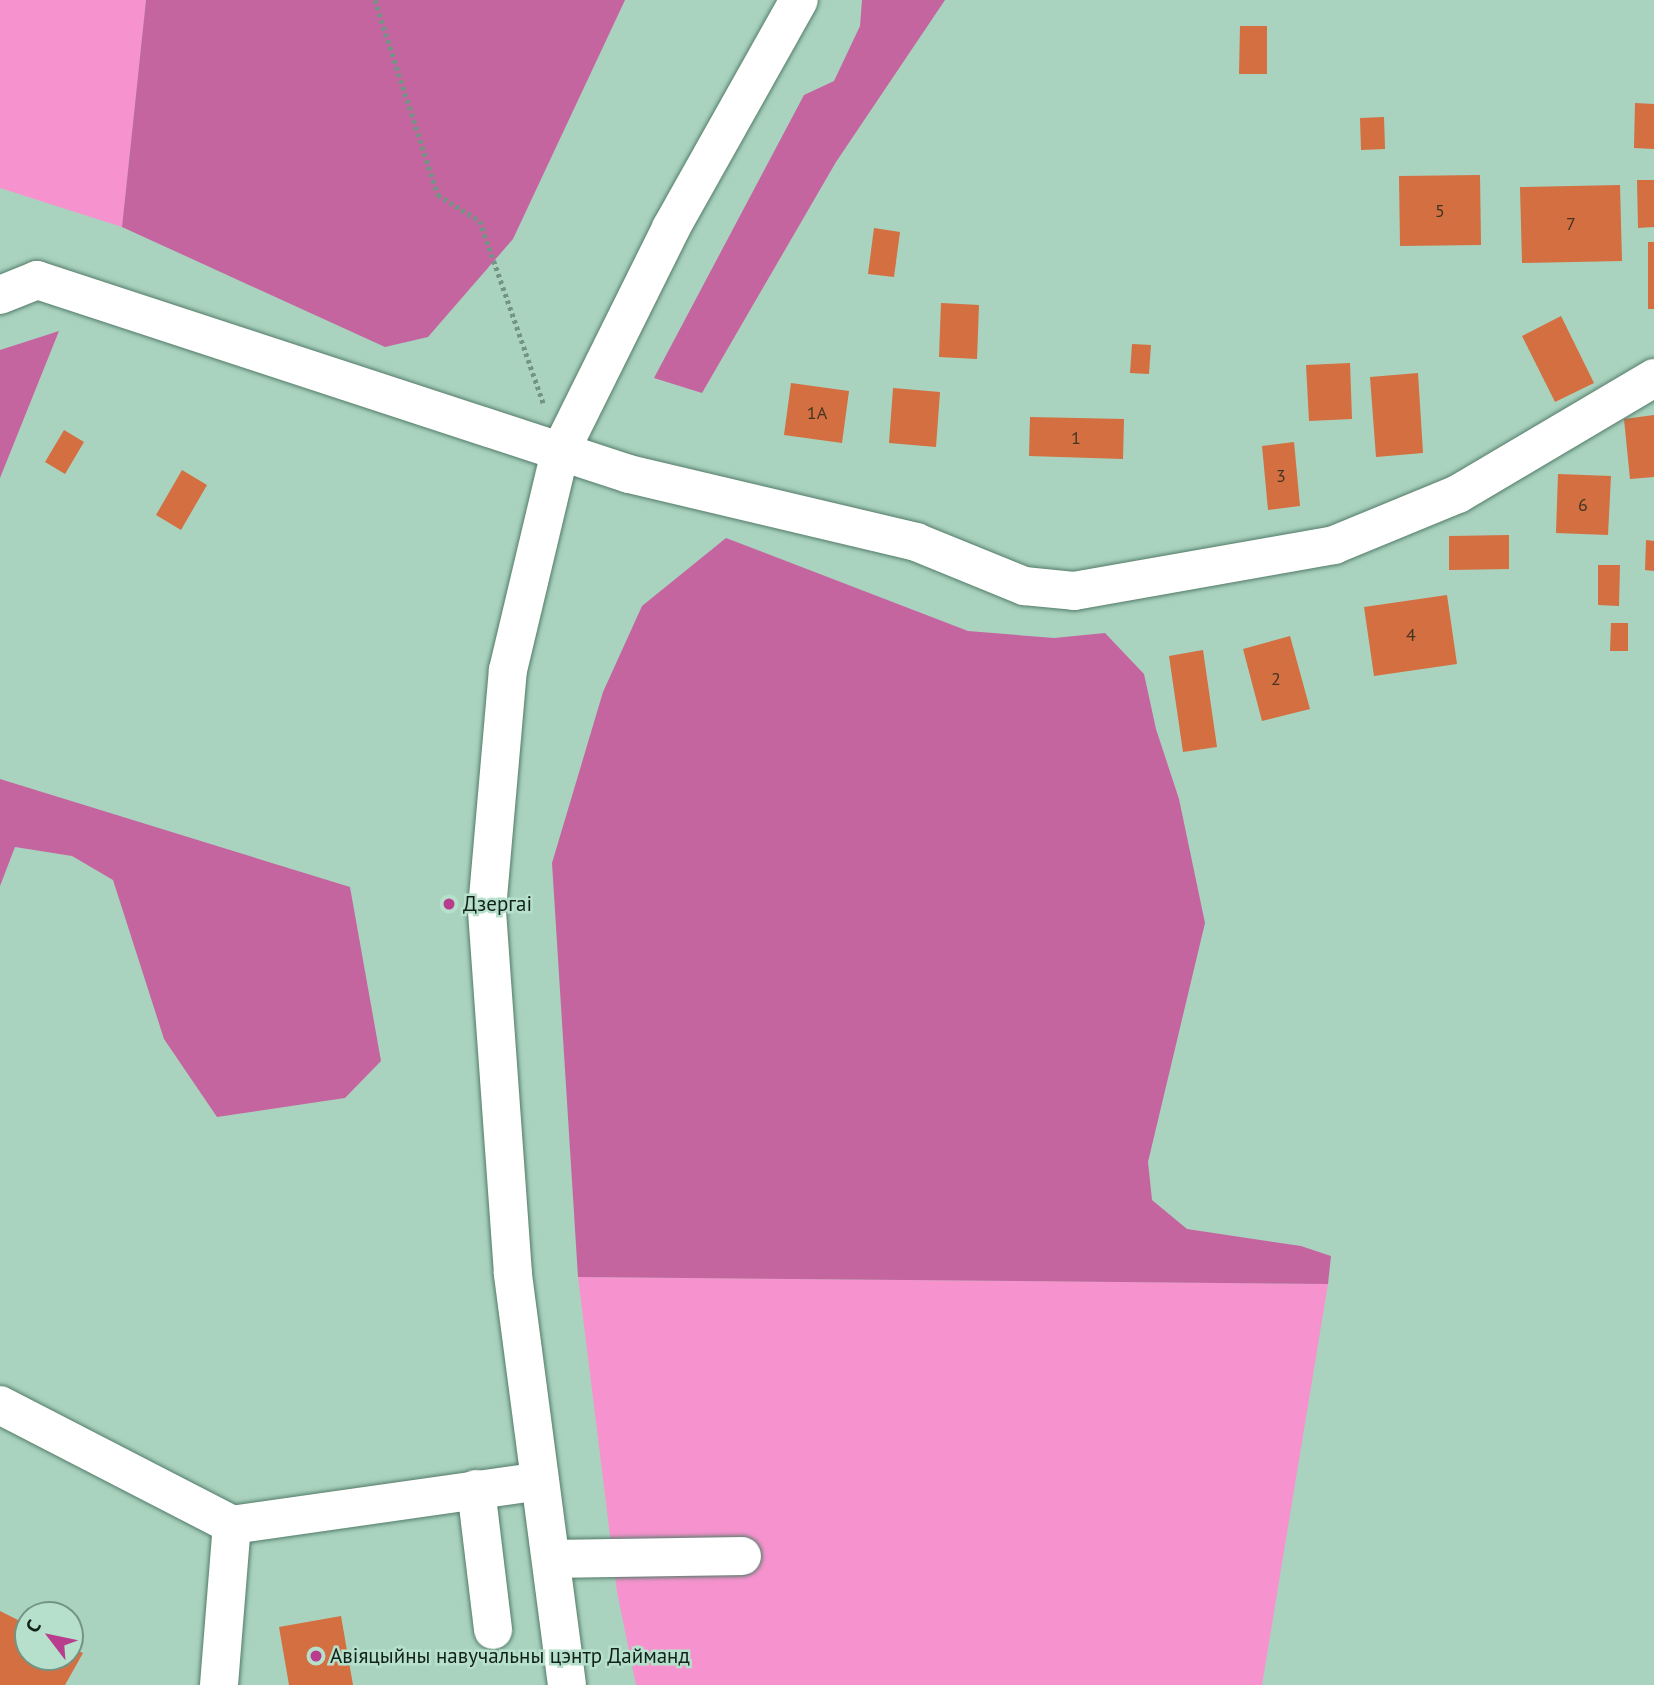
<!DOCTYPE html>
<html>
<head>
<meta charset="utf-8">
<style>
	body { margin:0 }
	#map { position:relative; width:1654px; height:1685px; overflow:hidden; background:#a9d3bf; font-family:"PT Sans",sans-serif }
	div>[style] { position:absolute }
	.green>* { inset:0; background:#f693ce }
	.forest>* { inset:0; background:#c565a0 }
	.building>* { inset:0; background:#d36f40 }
	.path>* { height:4.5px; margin-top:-2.25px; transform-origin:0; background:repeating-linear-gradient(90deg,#739484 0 3.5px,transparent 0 7px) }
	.roads { filter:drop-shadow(0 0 2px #547b69) drop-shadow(0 0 2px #547b69) }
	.minor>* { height:38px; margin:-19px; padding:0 19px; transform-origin:19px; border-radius:19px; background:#fff }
	.dots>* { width:19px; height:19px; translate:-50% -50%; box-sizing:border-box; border:4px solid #b6e0cc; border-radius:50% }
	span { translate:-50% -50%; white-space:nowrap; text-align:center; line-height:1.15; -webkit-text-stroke:5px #b6e0cc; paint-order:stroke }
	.number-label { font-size:18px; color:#423524 }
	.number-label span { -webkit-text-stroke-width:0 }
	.poi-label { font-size:21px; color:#12221b }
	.left { translate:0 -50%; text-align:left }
	.north { position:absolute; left:14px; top:1601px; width:70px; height:70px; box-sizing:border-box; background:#b6e0cc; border:2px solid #749485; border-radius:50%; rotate:302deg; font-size:19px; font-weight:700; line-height:28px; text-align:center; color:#12221b }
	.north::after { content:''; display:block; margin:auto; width:24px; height:32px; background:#b83d8d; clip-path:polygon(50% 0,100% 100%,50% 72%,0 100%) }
</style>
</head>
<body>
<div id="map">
	<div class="green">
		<div style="clip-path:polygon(0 0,146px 0,122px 227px,0 188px)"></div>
		<div style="clip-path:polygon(578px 1277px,1328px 1284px,1262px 1685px,636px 1685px,617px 1592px)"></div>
	</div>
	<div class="forest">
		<div style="clip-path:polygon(146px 0,625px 0,513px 239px,428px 337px,385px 347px,122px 227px)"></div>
		<div style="clip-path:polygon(862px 0,945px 0,836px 162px,702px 393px,654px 378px,804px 95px,834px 81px,860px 26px)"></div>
		<div style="clip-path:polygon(59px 331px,0 478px,0 350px)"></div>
		<div style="clip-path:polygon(726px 538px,968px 631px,1054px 638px,1105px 633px,1144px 674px,1156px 729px,1179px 799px,1205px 923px,1148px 1162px,1152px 1200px,1187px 1229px,1301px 1246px,1331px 1256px,1328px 1284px,578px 1277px,552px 863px,603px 692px,642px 606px)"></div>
		<div style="clip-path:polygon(0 779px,350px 887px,381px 1061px,345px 1098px,217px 1117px,164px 1039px,113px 880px,72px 856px,15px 847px,0 886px)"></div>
	</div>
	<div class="building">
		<div style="clip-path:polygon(1240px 26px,1267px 26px,1267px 74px,1239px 74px)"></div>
		<div style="clip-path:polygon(1635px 103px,1654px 104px,1654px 149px,1634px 148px)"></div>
		<div style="clip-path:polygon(1384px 117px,1385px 149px,1361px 150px,1360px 118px)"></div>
		<div style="clip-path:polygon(1480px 175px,1481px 245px,1400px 246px,1399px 176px)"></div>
		<div style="clip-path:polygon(1637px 180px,1654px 180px,1654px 227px,1638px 228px)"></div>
		<div style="clip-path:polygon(1620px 185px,1622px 261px,1522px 263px,1520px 187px)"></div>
		<div style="clip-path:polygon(874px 228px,900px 232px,894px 277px,868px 274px)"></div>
		<div style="clip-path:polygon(1648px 242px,1654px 242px,1654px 309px,1648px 309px)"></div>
		<div style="clip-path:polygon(941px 303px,979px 305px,977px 359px,939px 357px)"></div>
		<div style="clip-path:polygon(1561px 316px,1594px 383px,1555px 402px,1522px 336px)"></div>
		<div style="clip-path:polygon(1132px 344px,1151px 345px,1149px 374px,1130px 373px)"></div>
		<div style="clip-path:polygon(1350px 363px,1352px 419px,1309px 421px,1306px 365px)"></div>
		<div style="clip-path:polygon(1418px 373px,1423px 453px,1376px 457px,1370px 377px)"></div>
		<div style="clip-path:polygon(791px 383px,849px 391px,842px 443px,784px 435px)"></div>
		<div style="clip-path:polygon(893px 388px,940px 392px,936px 447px,889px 443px)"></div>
		<div style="clip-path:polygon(1654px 415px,1654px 477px,1630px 479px,1624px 419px)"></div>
		<div style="clip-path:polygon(1030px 417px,1124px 419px,1123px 459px,1029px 456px)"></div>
		<div style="clip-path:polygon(64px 430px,84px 442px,65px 474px,45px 462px)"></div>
		<div style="clip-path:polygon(1294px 442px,1300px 506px,1268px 510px,1262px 446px)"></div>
		<div style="clip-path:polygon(182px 470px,207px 485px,181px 530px,156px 515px)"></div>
		<div style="clip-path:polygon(1558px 474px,1611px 476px,1608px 535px,1556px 533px)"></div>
		<div style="clip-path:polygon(1509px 535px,1509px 569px,1449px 570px,1449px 536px)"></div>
		<div style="clip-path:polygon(1646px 540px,1654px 541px,1654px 571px,1645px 570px)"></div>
		<div style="clip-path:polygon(1598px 565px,1620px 565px,1619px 606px,1598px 605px)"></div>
		<div style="clip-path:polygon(1447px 595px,1457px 664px,1374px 676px,1364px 607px)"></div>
		<div style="clip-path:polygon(1611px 623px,1628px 623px,1628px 651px,1610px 651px)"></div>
		<div style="clip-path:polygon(1290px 636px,1310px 709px,1262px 721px,1243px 649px)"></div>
		<div style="clip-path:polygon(1203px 650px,1217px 747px,1183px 752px,1169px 656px)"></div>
		<div style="clip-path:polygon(0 1611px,28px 1625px,28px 1657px,70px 1657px,70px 1647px,83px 1653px,65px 1685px,0 1685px)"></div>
		<div style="clip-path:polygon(341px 1616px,353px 1685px,289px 1685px,279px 1627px)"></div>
	</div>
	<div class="path">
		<div style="left:375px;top:0;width:205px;rotate:72.1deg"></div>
		<div style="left:438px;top:195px;width:49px;rotate:31.8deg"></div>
		<div style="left:480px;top:221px;width:195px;rotate:70.8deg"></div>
	</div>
	<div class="roads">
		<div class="minor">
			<div style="left:0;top:295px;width:40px;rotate:-22deg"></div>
			<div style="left:37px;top:280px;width:623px;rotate:18.14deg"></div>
			<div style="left:629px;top:474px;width:295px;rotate:13.3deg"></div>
			<div style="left:916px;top:542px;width:117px;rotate:22.2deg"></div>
			<div style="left:1024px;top:586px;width:50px;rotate:5.7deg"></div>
			<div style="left:1074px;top:591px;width:264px;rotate:-10deg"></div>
			<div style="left:1334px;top:545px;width:134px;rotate:-22.4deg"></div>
			<div style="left:1458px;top:494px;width:228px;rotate:-30.6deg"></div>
			<div style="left:0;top:1405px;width:261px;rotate:27.3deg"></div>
			<div style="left:232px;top:1525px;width:311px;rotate:-8.1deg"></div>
			<div style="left:476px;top:1489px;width:142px;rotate:83.1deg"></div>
			<div style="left:551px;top:1559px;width:191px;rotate:-0.9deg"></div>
			<div style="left:219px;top:1685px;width:161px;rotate:-85.4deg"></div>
			<div style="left:567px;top:1685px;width:415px;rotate:-97.5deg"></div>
			<div style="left:513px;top:1274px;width:366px;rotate:-94.1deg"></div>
			<div style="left:487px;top:909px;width:240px;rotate:-85deg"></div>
			<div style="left:508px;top:670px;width:224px;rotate:-76.6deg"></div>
			<div style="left:560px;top:452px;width:250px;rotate:-63.6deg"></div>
			<div style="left:671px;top:228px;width:261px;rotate:-60.7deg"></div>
		</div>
	</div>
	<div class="dots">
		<div style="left:449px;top:904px;background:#b83d8d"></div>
		<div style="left:316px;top:1656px;background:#b83d8d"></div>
	</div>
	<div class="number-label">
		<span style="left:1440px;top:211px">5</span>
		<span style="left:1571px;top:224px">7</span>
		<span style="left:817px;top:413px">1А</span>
		<span style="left:1076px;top:438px">1</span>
		<span style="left:1281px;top:476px">3</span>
		<span style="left:1583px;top:505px">6</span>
		<span style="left:1411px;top:635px">4</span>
		<span style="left:1276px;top:679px">2</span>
	</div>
	<div class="poi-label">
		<span class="left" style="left:463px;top:904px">Дзергаі</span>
		<span class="left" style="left:330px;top:1656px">Авіяцыйны навучальны цэнтр Дайманд</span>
	</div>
	<div class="north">С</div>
</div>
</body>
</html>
